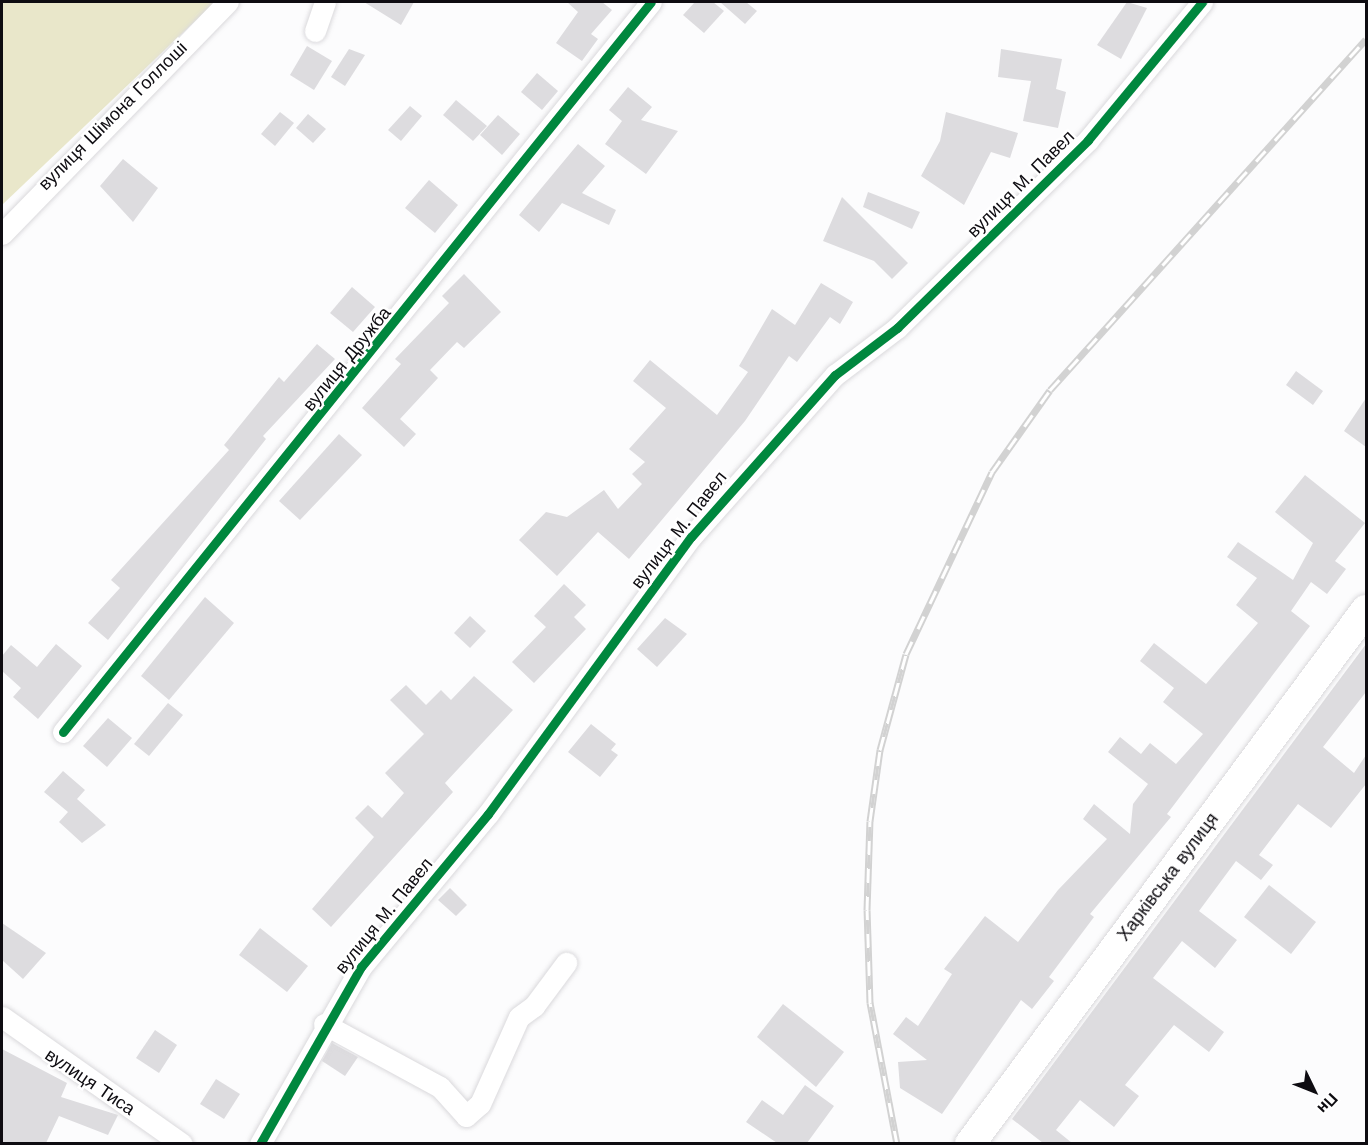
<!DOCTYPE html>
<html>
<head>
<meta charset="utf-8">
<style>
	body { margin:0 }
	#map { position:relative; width:1368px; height:1145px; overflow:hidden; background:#fcfcfd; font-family:"Work Sans",sans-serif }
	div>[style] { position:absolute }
	.green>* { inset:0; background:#e9e7ca }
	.building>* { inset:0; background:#dddcdf }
	.roads { filter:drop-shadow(0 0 2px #dad9dc) drop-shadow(0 0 2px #dad9dc) }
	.street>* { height:21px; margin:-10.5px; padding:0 10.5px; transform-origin:10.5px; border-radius:10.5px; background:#fff }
	.secondary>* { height:30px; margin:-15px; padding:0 15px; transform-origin:15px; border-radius:15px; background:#fff }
	.rail>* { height:7px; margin-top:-3.5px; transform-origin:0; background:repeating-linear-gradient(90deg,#fff 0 14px,#d2d2d2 0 28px); box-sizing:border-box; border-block:2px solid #d2d2d2 }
	.cycleway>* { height:9px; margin:-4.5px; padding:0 4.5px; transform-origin:4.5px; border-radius:4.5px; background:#00873e }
	span { translate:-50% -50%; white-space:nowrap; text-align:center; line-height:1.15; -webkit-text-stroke:5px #fff; paint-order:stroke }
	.street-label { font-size:18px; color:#0e0c11 }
	.frame { position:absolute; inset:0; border:3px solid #0e0c11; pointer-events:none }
	.north { position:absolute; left:1284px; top:1061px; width:60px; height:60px; -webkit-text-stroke:4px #fff; paint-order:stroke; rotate:133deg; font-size:16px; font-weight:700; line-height:24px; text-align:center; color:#0e0c11 }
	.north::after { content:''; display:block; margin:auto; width:21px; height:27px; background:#0e0c11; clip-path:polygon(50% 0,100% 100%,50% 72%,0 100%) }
</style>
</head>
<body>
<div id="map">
	<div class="green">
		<div style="clip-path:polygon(2px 2px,215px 2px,2px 205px)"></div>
	</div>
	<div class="building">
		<div style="clip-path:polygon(364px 2px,414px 2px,401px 25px)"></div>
		<div style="clip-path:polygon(567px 2px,602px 2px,612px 10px,591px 34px,598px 39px,582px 61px,556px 43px,578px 12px)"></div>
		<div style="clip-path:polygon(695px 2px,713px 2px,724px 11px,704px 33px,683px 15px)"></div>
		<div style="clip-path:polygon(720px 2px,746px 2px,757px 11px,745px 24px)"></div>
		<div style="clip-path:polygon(1127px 2px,1147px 8px,1121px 59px,1097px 45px)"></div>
		<div style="clip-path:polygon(307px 46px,332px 61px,314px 90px,290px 75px)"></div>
		<div style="clip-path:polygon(349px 49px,365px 55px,345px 86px,331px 77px)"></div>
		<div style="clip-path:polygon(1001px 49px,1062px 59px,1056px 89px,1066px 92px,1058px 128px,1023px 121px,1031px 81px,998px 77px)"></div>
		<div style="clip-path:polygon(537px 73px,558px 91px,542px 110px,521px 92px)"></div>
		<div style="clip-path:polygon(628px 87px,652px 107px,641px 120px,678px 131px,646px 174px,605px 144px,622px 121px,609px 110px)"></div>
		<div style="clip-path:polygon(456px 100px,487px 126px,473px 141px,443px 115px)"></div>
		<div style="clip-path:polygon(410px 106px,422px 116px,401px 141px,388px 130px)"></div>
		<div style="clip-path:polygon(280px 112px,294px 123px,275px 146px,261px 134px)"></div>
		<div style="clip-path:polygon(946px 112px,1018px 133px,1010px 158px,991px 152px,964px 205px,921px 176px,940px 141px)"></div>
		<div style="clip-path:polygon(308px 114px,326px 129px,313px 143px,296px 128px)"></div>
		<div style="clip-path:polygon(498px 115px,520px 134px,502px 155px,480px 135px)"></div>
		<div style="clip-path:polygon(578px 144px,605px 166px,582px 193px,616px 210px,609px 225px,562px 203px,539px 232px,519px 215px)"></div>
		<div style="clip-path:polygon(123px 159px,158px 188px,133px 222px,100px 186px)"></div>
		<div style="clip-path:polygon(429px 180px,458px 205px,435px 233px,405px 208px)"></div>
		<div style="clip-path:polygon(868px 192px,920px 212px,912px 229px,863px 207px)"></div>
		<div style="clip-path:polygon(842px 197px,908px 263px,892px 279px,874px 261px,823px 241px)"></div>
		<div style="clip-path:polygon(464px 274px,501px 312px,464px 348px,457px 342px,430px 370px,438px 378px,400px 419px,416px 434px,404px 447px,362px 408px,401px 364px,395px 359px,449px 303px,442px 296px)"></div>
		<div style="clip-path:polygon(821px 283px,853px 302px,840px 324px,830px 317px,797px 362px,789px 356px,745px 421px,629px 559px,598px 532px,557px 576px,519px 540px,546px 512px,567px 517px,604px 490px,618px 509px,642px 484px,632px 474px,645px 462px,629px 449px,666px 408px,633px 381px,650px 360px,717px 415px,748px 372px,739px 366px,772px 309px,795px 325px)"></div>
		<div style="clip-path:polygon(352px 287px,375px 307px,353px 332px,330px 313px)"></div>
		<div style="clip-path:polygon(317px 344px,335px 359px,263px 436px,266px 439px,108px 640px,88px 623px,120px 588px,111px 580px,229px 450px,224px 445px,279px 377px,284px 382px)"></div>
		<div style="clip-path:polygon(1296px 371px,1323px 391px,1313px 405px,1286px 385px)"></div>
		<div style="clip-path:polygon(1366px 398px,1366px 447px,1344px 431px)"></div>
		<div style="clip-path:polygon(339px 434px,362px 455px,300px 520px,279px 501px)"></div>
		<div style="clip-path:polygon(1305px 475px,1365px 523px,1335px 561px,1346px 569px,1327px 594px,1311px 582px,1291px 611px,1310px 626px,1167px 814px,1171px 817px,1090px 914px,1094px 917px,1049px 977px,1054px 981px,1032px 1009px,1021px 1000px,942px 1114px,900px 1088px,898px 1062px,927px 1060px,893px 1034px,906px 1017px,918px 1026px,952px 974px,944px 969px,985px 916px,1018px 942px,1058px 890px,1107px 839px,1083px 819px,1094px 804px,1130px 834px,1133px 804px,1148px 784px,1108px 752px,1120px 737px,1141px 754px,1150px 743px,1176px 764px,1203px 734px,1163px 702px,1174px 688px,1140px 661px,1154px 643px,1206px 684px,1258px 623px,1236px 605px,1257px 578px,1227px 557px,1238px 542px,1293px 580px,1313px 543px,1275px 512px)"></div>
		<div style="clip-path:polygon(564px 584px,586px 605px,574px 617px,586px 629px,534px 683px,512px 662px,546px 627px,534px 616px)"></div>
		<div style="clip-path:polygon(205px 597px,234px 623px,169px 700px,141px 676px)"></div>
		<div style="clip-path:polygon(470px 616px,486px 631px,470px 648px,454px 633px)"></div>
		<div style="clip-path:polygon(665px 618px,687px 634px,657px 667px,637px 649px)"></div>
		<div style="clip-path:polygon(56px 644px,82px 666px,38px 719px,13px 697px,21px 688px,2px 671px,2px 656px,11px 645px,37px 667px)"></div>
		<div style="clip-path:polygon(1366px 644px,1366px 692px,1323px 747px,1354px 773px,1366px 755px,1366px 784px,1331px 828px,1298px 804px,1259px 855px,1273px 865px,1261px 880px,1236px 861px,1199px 911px,1237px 940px,1215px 968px,1182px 941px,1153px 978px,1224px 1032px,1209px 1052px,1174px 1025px,1125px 1085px,1139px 1096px,1114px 1127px,1080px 1100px,1056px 1130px,1072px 1143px,1043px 1143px,1012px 1119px)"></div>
		<div style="clip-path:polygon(474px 676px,513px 710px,445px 783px,453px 792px,331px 927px,312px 909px,374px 837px,355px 818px,368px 805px,382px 818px,404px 793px,385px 773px,424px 734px,390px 700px,406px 685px,426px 705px,441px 690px,451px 700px)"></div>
		<div style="clip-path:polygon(168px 703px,183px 715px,149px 756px,134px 744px)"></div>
		<div style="clip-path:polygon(108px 718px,132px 738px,107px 767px,83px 746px)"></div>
		<div style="clip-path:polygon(591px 724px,616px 744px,611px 750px,618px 755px,600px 777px,568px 752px)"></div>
		<div style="clip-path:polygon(63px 771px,85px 790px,77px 799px,106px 825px,82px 843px,59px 822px,68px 812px,44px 792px)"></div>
		<div style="clip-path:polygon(1269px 885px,1316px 922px,1291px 954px,1244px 917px)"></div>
		<div style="clip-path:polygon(450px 888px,467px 905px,456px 916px,438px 900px)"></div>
		<div style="clip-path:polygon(2px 923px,46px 953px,23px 979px,2px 960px)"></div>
		<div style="clip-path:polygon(260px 928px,308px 966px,287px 992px,239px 955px)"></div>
		<div style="clip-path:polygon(783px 1004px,844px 1052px,816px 1087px,757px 1037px)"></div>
		<div style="clip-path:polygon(155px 1030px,177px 1045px,159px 1073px,136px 1058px)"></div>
		<div style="clip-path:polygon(332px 1043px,358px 1057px,345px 1076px,322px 1061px)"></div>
		<div style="clip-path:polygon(2px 1049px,67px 1083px,61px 1097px,118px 1115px,108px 1135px,59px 1116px,46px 1143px,2px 1143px)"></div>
		<div style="clip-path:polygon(216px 1079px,240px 1094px,224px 1119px,200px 1104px)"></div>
		<div style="clip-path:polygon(805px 1085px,834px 1106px,807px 1143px,777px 1143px,746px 1122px,762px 1100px,783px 1115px)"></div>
	</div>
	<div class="roads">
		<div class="street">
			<div style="left:315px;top:31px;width:31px;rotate:-71deg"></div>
			<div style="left:2px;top:234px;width:324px;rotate:-45.8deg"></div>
			<div style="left:63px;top:732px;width:937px;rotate:-51.15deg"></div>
			<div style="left:2px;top:1017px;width:220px;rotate:35.2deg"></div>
			<div style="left:324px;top:1024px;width:132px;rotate:28.5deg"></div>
			<div style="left:440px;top:1087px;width:39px;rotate:48deg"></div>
			<div style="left:466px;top:1116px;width:18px;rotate:-41deg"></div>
			<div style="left:480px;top:1104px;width:95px;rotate:-65.9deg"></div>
			<div style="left:519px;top:1017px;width:19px;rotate:-36deg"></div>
			<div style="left:534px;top:1006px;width:54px;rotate:-53.3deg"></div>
			<div style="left:260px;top:1144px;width:204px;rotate:-60.3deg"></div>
			<div style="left:361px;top:967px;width:199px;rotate:-50.3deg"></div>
			<div style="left:488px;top:814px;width:343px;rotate:-53.8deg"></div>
			<div style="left:691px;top:537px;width:217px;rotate:-48.4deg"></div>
			<div style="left:835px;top:375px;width:78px;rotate:-37.2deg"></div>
			<div style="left:897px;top:328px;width:268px;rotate:-44.5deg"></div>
			<div style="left:1088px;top:140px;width:179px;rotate:-50.4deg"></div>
		</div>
		<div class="secondary">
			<div style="left:970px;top:1144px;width:665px;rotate:-53.44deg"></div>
		</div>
	</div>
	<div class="rail">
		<div style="left:897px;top:1144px;width:144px;rotate:-100.8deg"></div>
		<div style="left:870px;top:1003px;width:93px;rotate:-91.8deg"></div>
		<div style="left:867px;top:910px;width:89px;rotate:-88.1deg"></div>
		<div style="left:870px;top:821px;width:72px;rotate:-82deg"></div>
		<div style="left:880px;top:750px;width:99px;rotate:-74.8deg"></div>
		<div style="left:906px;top:654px;width:201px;rotate:-64.7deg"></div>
		<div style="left:992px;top:472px;width:100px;rotate:-54.7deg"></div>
		<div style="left:1050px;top:390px;width:472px;rotate:-48deg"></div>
	</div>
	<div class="cycleway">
		<div style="left:63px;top:732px;width:937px;rotate:-51.15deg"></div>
		<div style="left:260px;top:1144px;width:204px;rotate:-60.3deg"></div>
		<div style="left:361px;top:967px;width:199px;rotate:-50.3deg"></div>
		<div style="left:488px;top:814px;width:343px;rotate:-53.8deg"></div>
		<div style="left:691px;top:537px;width:217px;rotate:-48.4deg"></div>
		<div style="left:835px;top:375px;width:78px;rotate:-37.2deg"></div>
		<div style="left:897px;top:328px;width:268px;rotate:-44.5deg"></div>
		<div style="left:1088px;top:140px;width:179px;rotate:-50.4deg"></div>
	</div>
	<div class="street-label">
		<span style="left:113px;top:116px;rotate:-45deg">вулиця Шімона Голлоші</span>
		<span style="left:1021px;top:184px;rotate:-45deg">вулиця М. Павел</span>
		<span style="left:347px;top:359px;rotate:-51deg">вулиця Дружба</span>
		<span style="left:679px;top:530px;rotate:-52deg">вулиця М. Павел</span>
		<span style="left:1168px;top:877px;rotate:-53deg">Харківська вулиця</span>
		<span style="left:384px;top:916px;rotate:-51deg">вулиця М. Павел</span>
		<span style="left:90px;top:1082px;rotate:34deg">вулиця Тиса</span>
	</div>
	<div class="frame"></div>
	<div class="north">Пн</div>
</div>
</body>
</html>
